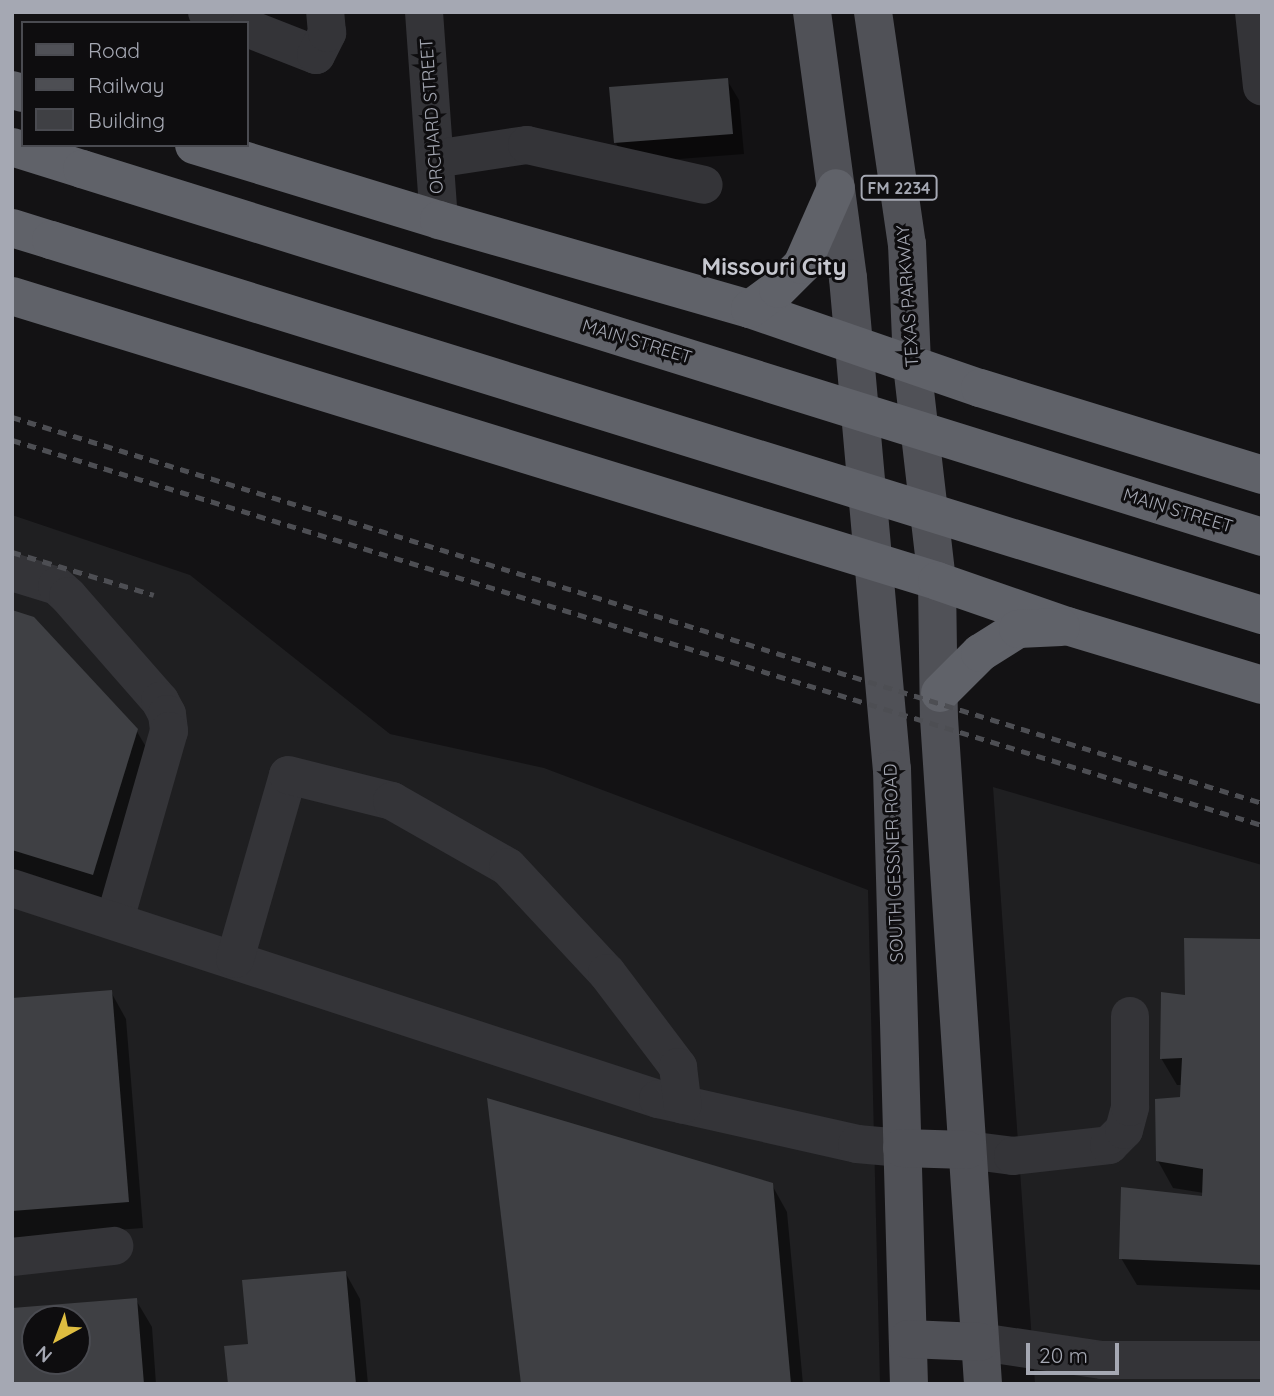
<!DOCTYPE html>
<html>
<head>
<meta charset="utf-8">
<style>
	body { margin:0 }
	#map { position:relative; width:1274px; height:1396px; overflow:hidden; background:#131214; font-family:Quicksand,sans-serif }
	div>[style] { position:absolute }
	.built>* { inset:0; background:#1f1f21 }
	.shadow>* { inset:0; background:#0007 }
	.building>* { inset:0; background:#3f4044 }
	.minor>* { height:38px; margin:-19px; padding:0 19px; transform-origin:19px; border-radius:19px; background:#343438 }
	.major>* { height:38px; margin:-19px; padding:0 19px; transform-origin:19px; border-radius:19px; background:#505157 }
	.highway>* { height:38px; margin:-19px; padding:0 19px; transform-origin:19px; border-radius:19px; background:#606269 }
	.rail>* { height:5px; margin-top:-2.5px; transform-origin:0; background:repeating-linear-gradient(90deg,#4d4e53 0 9px,transparent 0 16px) }
	.highway-bridge>* { height:38px; margin:-19px; padding:0 19px; transform-origin:19px; border-radius:19px; background:#606269 }
	span { translate:-50% -50%; white-space:nowrap; text-align:center; line-height:1.15; -webkit-text-stroke:6px #0e0d0f; paint-order:stroke }
	.shield-label span { padding:2px 5px; background:#0e0d0f; border:2px solid; border-radius:5px; -webkit-text-stroke-width:0 }
	.shield-label { font-size:16px; color:#a5a8b3; font-weight:700 }
	.street-label { font-size:18px; color:#a5a8b3 }
	.district-label { font-size:24px; color:#c6c7cf; font-weight:700 }
	.frame { position:absolute; inset:0; border:14px solid #a5a8b3; pointer-events:none }
	.legend { position:absolute; left:21px; top:21px; width:228px; height:126px; box-sizing:border-box; background:#0e0d0f; border:2px solid #4a4b51; margin:0; padding:9px 12px; list-style:none; font-size:21px; color:#a5a8b3 }
	.legend li { display:flex; align-items:center; gap:14px; height:35px }
	.legend b { width:35px; border:2px solid #4a4b51 }
	.north { position:absolute; left:21px; top:1305px; width:70px; height:70px; box-sizing:border-box; background:#0e0d0f; border:2px solid #4a4b51; border-radius:50%; rotate:221deg; font-size:19px; font-weight:700; line-height:28px; text-align:center; color:#a5a8b3 }
	.north::after { content:''; display:block; margin:auto; width:24px; height:32px; background:#debd40; clip-path:polygon(50% 0,100% 100%,50% 72%,0 100%) }
	.scale { position:absolute; left:1026px; top:1343px; width:93px; height:32px; box-sizing:border-box; border:4px solid #a5a8b3; border-top:0; padding-left:9px; font-size:21px; line-height:24px; white-space:nowrap; color:#a5a8b3; -webkit-text-stroke:5px #0e0d0f; paint-order:stroke }
</style>
</head>
<body>
<div id="map">
	<div class="built">
		<div style="clip-path:polygon(evenodd,12px 515px,190px 575px,390px 734px,544px 768px,868px 890px,880px 1384px,12px 1384px,12px 515px,35px 1319px,77px 1319px,77px 1361px,35px 1361px,35px 1319px)"></div>
		<div style="clip-path:polygon(993px 787px,1262px 865px,1262px 1384px,1035px 1384px)"></div>
	</div>
	<div class="shadow">
		<div style="clip-path:polygon(727px 80px,739px 100px,744px 154px,627px 163px,616px 143px,611px 89px)"></div>
		<div style="clip-path:polygon(12px 612px,136px 730px,152px 757px,108px 900px,12px 871px)"></div>
		<div style="clip-path:polygon(1262px 940px,1262px 1290px,1137px 1285px,1121px 1258px,1204px 1198px,1204px 1193px,1173px 1188px,1158px 1161px,1181px 1099px,1182px 1085px,1177px 1085px,1161px 1058px,1186px 997px)"></div>
		<div style="clip-path:polygon(111px 992px,126px 1019px,143px 1228px,12px 1238px,12px 1000px)"></div>
		<div style="clip-path:polygon(772px 1185px,787px 1212px,803px 1384px,523px 1384px)"></div>
		<div style="clip-path:polygon(345px 1272px,360px 1299px,368px 1384px,229px 1384px,250px 1346px)"></div>
		<div style="clip-path:polygon(evenodd,136px 1300px,152px 1327px,156px 1384px,12px 1384px,12px 1310px,136px 1300px,35px 1319px,77px 1319px,77px 1361px,35px 1361px,35px 1319px)"></div>
	</div>
	<div class="building">
		<div style="clip-path:polygon(728px 78px,733px 134px,614px 143px,609px 87px)"></div>
		<div style="clip-path:polygon(12px 610px,34px 617px,138px 729px,93px 875px,12px 850px)"></div>
		<div style="clip-path:polygon(1184px 938px,1262px 939px,1262px 1265px,1119px 1259px,1121px 1187px,1202px 1196px,1203px 1169px,1156px 1161px,1155px 1099px,1180px 1097px,1182px 1058px,1160px 1059px,1161px 992px,1185px 995px)"></div>
		<div style="clip-path:polygon(112px 990px,129px 1202px,12px 1211px,12px 998px)"></div>
		<div style="clip-path:polygon(487px 1098px,773px 1183px,791px 1384px,521px 1384px)"></div>
		<div style="clip-path:polygon(346px 1271px,356px 1384px,228px 1384px,224px 1346px,248px 1344px,242px 1280px)"></div>
		<div style="clip-path:polygon(evenodd,137px 1298px,144px 1384px,12px 1384px,12px 1308px,137px 1298px,35px 1319px,77px 1319px,77px 1361px,35px 1361px,35px 1319px)"></div>
	</div>
	<div class="minor">
		<div style="left:207px;top:12px;width:29px;rotate:22deg"></div>
		<div style="left:424px;top:12px;width:209px;rotate:85.9deg"></div>
		<div style="left:1254px;top:12px;width:75px;rotate:83.9deg"></div>
		<div style="left:247px;top:28px;width:74px;rotate:21.4deg"></div>
		<div style="left:316px;top:55px;width:25px;rotate:-63deg"></div>
		<div style="left:327px;top:33px;width:21px;rotate:-95deg"></div>
		<div style="left:435px;top:159px;width:93px;rotate:-8.7deg"></div>
		<div style="left:527px;top:145px;width:181px;rotate:12.7deg"></div>
		<div style="left:12px;top:572px;width:47px;rotate:17.3deg"></div>
		<div style="left:57px;top:586px;width:15px;rotate:42deg"></div>
		<div style="left:68px;top:596px;width:140px;rotate:48.8deg"></div>
		<div style="left:160px;top:701px;width:15px;rotate:62deg"></div>
		<div style="left:167px;top:714px;width:17px;rotate:83deg"></div>
		<div style="left:169px;top:731px;width:196px;rotate:106deg"></div>
		<div style="left:12px;top:888px;width:680px;rotate:18.09deg"></div>
		<div style="left:658px;top:1099px;width:204px;rotate:12.7deg"></div>
		<div style="left:857px;top:1144px;width:45px;rotate:5.1deg"></div>
		<div style="left:235px;top:959px;width:191px;rotate:-73.9deg"></div>
		<div style="left:288px;top:775px;width:107px;rotate:14deg"></div>
		<div style="left:392px;top:801px;width:133px;rotate:29.6deg"></div>
		<div style="left:508px;top:867px;width:145px;rotate:47deg"></div>
		<div style="left:607px;top:973px;width:118px;rotate:52.9deg"></div>
		<div style="left:678px;top:1067px;width:38px;rotate:83deg"></div>
		<div style="left:967px;top:1150px;width:46px;rotate:7.4deg"></div>
		<div style="left:1013px;top:1156px;width:97px;rotate:-6.5deg"></div>
		<div style="left:1109px;top:1145px;width:21px;rotate:-45deg"></div>
		<div style="left:1124px;top:1130px;width:24px;rotate:-75deg"></div>
		<div style="left:1130px;top:1107px;width:91px;rotate:-90deg"></div>
		<div style="left:12px;top:1257px;width:103px;rotate:-6.2deg"></div>
		<div style="left:980px;top:1342px;width:123px;rotate:8.4deg"></div>
		<div style="left:1102px;top:1360px;width:160px"></div>
	</div>
	<div class="major">
		<div style="left:812px;top:12px;width:268px;rotate:82.3deg"></div>
		<div style="left:848px;top:278px;width:493px;rotate:84.9deg"></div>
		<div style="left:892px;top:769px;width:615px;rotate:88.42deg"></div>
		<div style="left:873px;top:12px;width:234px;rotate:81.7deg"></div>
		<div style="left:907px;top:244px;width:121px;rotate:87.6deg"></div>
		<div style="left:912px;top:365px;width:217px;rotate:83.4deg"></div>
		<div style="left:937px;top:581px;width:137px;rotate:89.2deg"></div>
		<div style="left:939px;top:718px;width:667px;rotate:86.22deg"></div>
		<div style="left:902px;top:1148px;width:65px;rotate:1.8deg"></div>
		<div style="left:908px;top:1339px;width:72px;rotate:2.4deg"></div>
	</div>
	<div class="highway">
		<div style="left:12px;top:90px;width:11px;rotate:15deg"></div>
		<div style="left:194px;top:145px;width:256px;rotate:17deg"></div>
		<div style="left:439px;top:220px;width:323px;rotate:16deg"></div>
		<div style="left:750px;top:309px;width:243px;rotate:19deg"></div>
		<div style="left:980px;top:388px;width:295px;rotate:17.1deg"></div>
		<div style="left:12px;top:147px;width:73px;rotate:17.4deg"></div>
		<div style="left:12px;top:228px;width:41px;rotate:17.1deg"></div>
		<div style="left:12px;top:296px;width:968px;rotate:17.12deg"></div>
		<div style="left:937px;top:581px;width:138px;rotate:19.1deg"></div>
		<div style="left:1067px;top:626px;width:204px;rotate:16.8deg"></div>
		<div style="left:750px;top:309px;width:34px;rotate:-36deg"></div>
		<div style="left:778px;top:289px;width:34px;rotate:-45deg"></div>
		<div style="left:802px;top:265px;width:84px;rotate:-66.2deg"></div>
		<div style="left:940px;top:693px;width:57px;rotate:-45deg"></div>
		<div style="left:980px;top:653px;width:45px;rotate:-32.3deg"></div>
		<div style="left:1018px;top:629px;width:43px;rotate:-2.7deg"></div>
	</div>
	<div class="rail">
		<div style="left:12px;top:417px;width:1308px;rotate:17.16deg"></div>
		<div style="left:12px;top:440px;width:1308px;rotate:17.12deg"></div>
		<div style="left:12px;top:552px;width:148px;rotate:16.8deg"></div>
	</div>
	<div class="highway-bridge">
		<div style="left:82px;top:169px;width:1236px;rotate:17.32deg"></div>
		<div style="left:51px;top:240px;width:1268px;rotate:17.21deg"></div>
	</div>
	<div class="shield-label">
		<span style="left:899px;top:188px">FM 2234</span>
	</div>
	<div class="street-label">
		<span style="left:432px;top:116px;rotate:-94deg">ORCHARD STREET</span>
		<span style="left:908px;top:296px;rotate:-94deg">TEXAS PARKWAY</span>
		<span style="left:637px;top:342px;rotate:17deg">MAIN STREET</span>
		<span style="left:1178px;top:511px;rotate:17deg">MAIN STREET</span>
		<span style="left:894px;top:863px;rotate:-92deg">SOUTH GESSNER ROAD</span>
	</div>
	<div class="district-label">
		<span style="left:774px;top:267px">Missouri City</span>
	</div>
	<div class="frame"></div>
	<ul class="legend">
	<li><b style="height:9px;background:#505157"></b>Road</li>
	<li><b style="height:9px;background:#4d4e53"></b>Railway</li>
	<li><b style="height:19px;background:#3f4044"></b>Building</li>
	</ul>
	<div class="north">N</div>
	<div class="scale">20 m</div>
</div>
</body>
</html>
